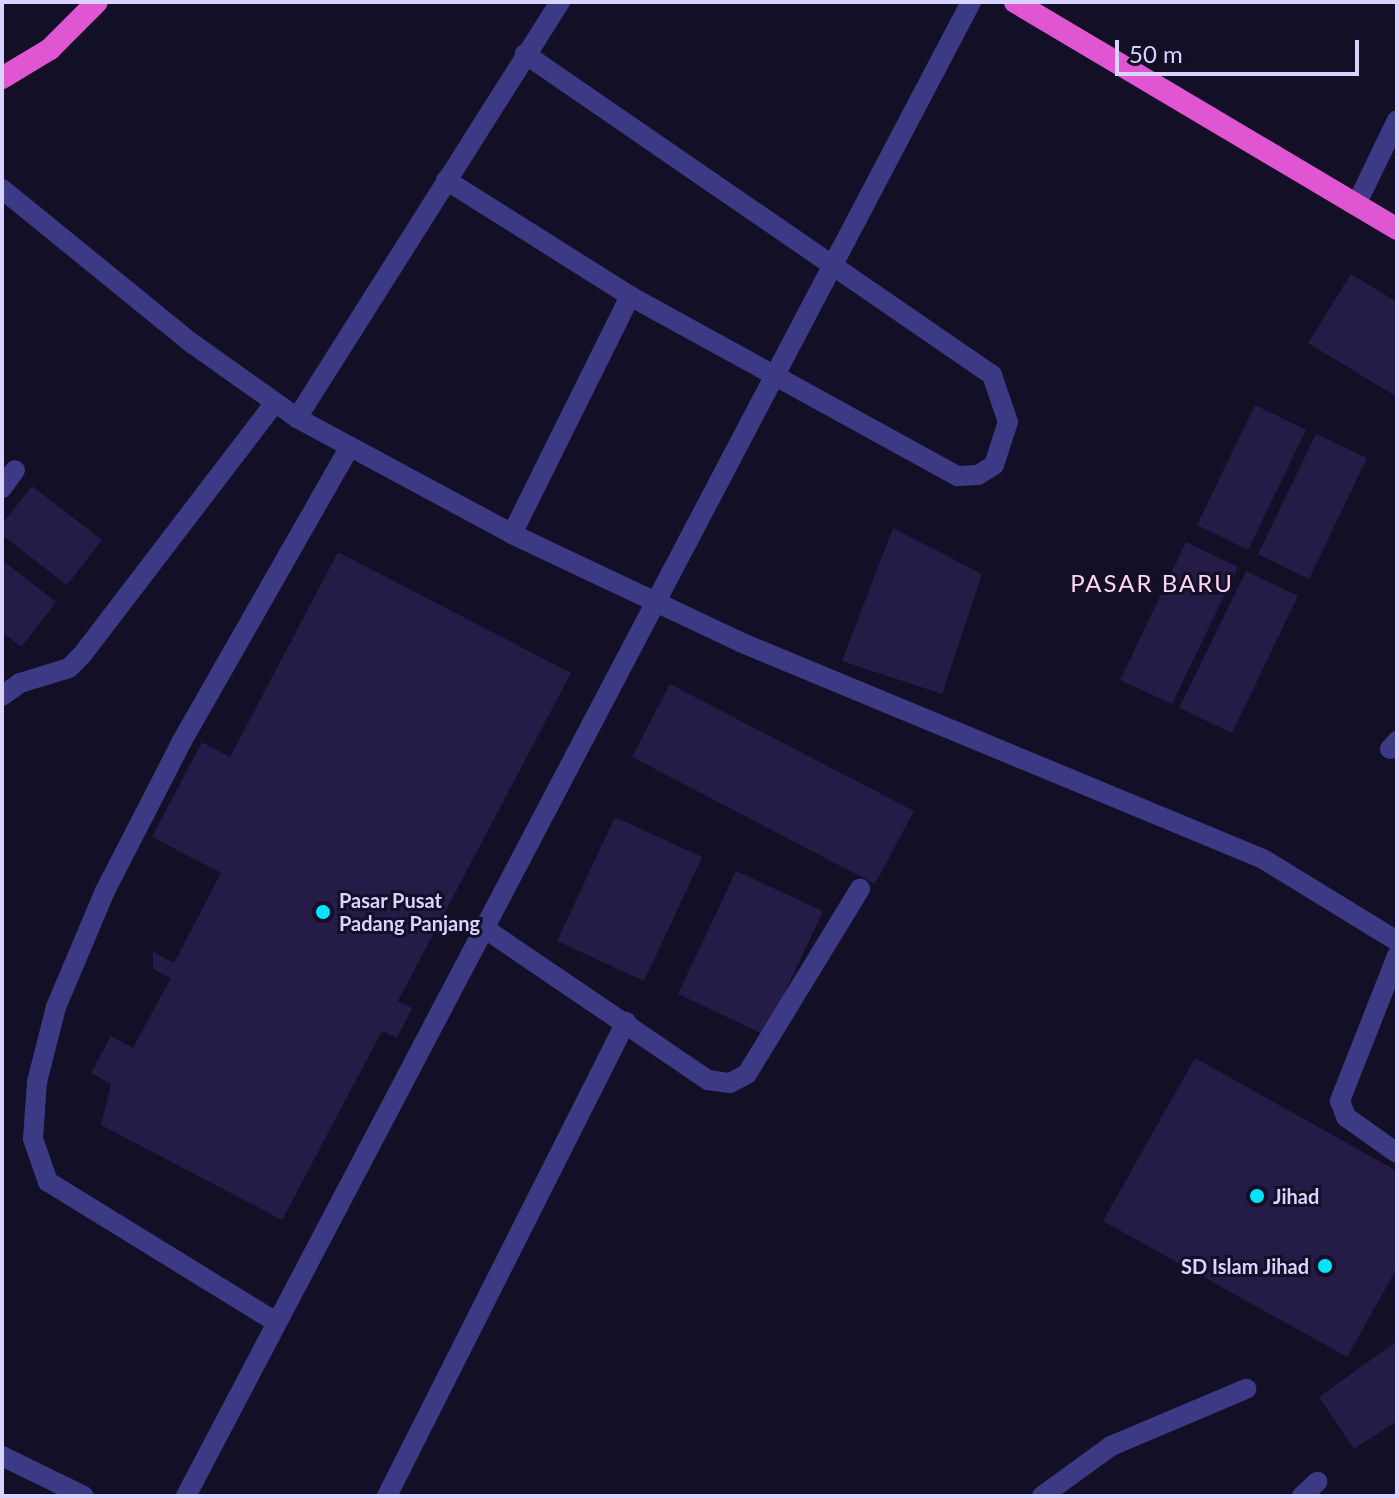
<!DOCTYPE html>
<html>
<head>
<meta charset="utf-8">
<style>
	body { margin:0 }
	#map { position:relative; width:1399px; height:1498px; overflow:hidden; background:#130f26; font-family:Lato,sans-serif }
	div>[style] { position:absolute }
	.building>* { inset:0; background:#241b47 }
	.service>* { height:20px; margin:-10px; padding:0 10px; transform-origin:10px; border-radius:10px; background:#3d3a85 }
	.minor>* { height:20px; margin:-10px; padding:0 10px; transform-origin:10px; border-radius:10px; background:#3d3a85 }
	.trunk>* { height:22px; margin:-11px; padding:0 11px; transform-origin:11px; border-radius:11px; background:#e055d1 }
	.dots>* { width:22px; height:22px; translate:-50% -50%; box-sizing:border-box; border:4px solid #130f26; border-radius:50% }
	span { translate:-50% -50%; white-space:nowrap; text-align:center; line-height:1.15; -webkit-text-stroke:6px #130f26; paint-order:stroke }
	.poi-label { font-size:20px; color:#d9d4ff; font-weight:700 }
	.left { translate:0 -50%; text-align:left }
	.right { translate:-100% -50%; text-align:right }
	.quarter-label { font-size:24px; color:#ffd6f0; letter-spacing:2px }
	.frame { position:absolute; inset:0; border:4px solid #d9d4ff; pointer-events:none }
	.scale { position:absolute; left:1115px; top:40px; width:244px; height:36px; box-sizing:border-box; border:4px solid #d9d4ff; border-top:0; padding-left:10px; font-size:24px; line-height:28px; white-space:nowrap; color:#d9d4ff; -webkit-text-stroke:6px #130f26; paint-order:stroke }
</style>
</head>
<body>
<div id="map">
	<div class="building">
		<div style="clip-path:polygon(1351px 274px,1397px 302px,1397px 397px,1308px 343px)"></div>
		<div style="clip-path:polygon(1255px 405px,1306px 430px,1248px 550px,1197px 525px)"></div>
		<div style="clip-path:polygon(1316px 434px,1367px 458px,1309px 579px,1258px 554px)"></div>
		<div style="clip-path:polygon(32px 486px,102px 540px,67px 585px,2px 535px,2px 524px)"></div>
		<div style="clip-path:polygon(893px 528px,982px 574px,942px 694px,842px 661px)"></div>
		<div style="clip-path:polygon(1186px 542px,1238px 567px,1172px 704px,1120px 680px)"></div>
		<div style="clip-path:polygon(338px 552px,571px 673px,398px 1001px,412px 1008px,397px 1038px,382px 1031px,282px 1220px,101px 1125px,111px 1084px,91px 1073px,111px 1036px,133px 1048px,171px 978px,153px 969px,153px 952px,174px 963px,221px 873px,152px 837px,202px 742px,230px 757px)"></div>
		<div style="clip-path:polygon(2px 560px,56px 602px,21px 647px,2px 632px)"></div>
		<div style="clip-path:polygon(1246px 571px,1298px 596px,1232px 733px,1179px 708px)"></div>
		<div style="clip-path:polygon(670px 684px,914px 811px,875px 884px,632px 757px)"></div>
		<div style="clip-path:polygon(615px 817px,702px 857px,644px 981px,557px 941px)"></div>
		<div style="clip-path:polygon(736px 871px,823px 911px,765px 1035px,678px 994px)"></div>
		<div style="clip-path:polygon(1195px 1058px,1397px 1171px,1397px 1268px,1347px 1357px,1103px 1221px)"></div>
		<div style="clip-path:polygon(1397px 1341px,1397px 1421px,1354px 1449px,1319px 1397px)"></div>
	</div>
	<div class="service">
		<div style="left:1390px;top:749px;width:11px;rotate:-49deg"></div>
		<div style="left:1397px;top:956px;width:156px;rotate:111.5deg"></div>
		<div style="left:1340px;top:1101px;width:17px;rotate:69deg"></div>
		<div style="left:1346px;top:1117px;width:62px;rotate:35.2deg"></div>
		<div style="left:276px;top:1322px;width:268px;rotate:-148.4deg"></div>
		<div style="left:48px;top:1182px;width:46px;rotate:-109.2deg"></div>
		<div style="left:33px;top:1139px;width:57px;rotate:-86deg"></div>
		<div style="left:37px;top:1082px;width:77px;rotate:-75.8deg"></div>
		<div style="left:56px;top:1007px;width:126px;rotate:-67.1deg"></div>
		<div style="left:105px;top:891px;width:169px;rotate:-62.8deg"></div>
		<div style="left:182px;top:741px;width:339px;rotate:-60.3deg"></div>
	</div>
	<div class="minor">
		<div style="left:446px;top:180px;width:218px;rotate:32.2deg"></div>
		<div style="left:630px;top:296px;width:374px;rotate:28.8deg"></div>
		<div style="left:958px;top:476px;width:20px;rotate:-3deg"></div>
		<div style="left:978px;top:475px;width:19px;rotate:-32deg"></div>
		<div style="left:994px;top:465px;width:45px;rotate:-72deg"></div>
		<div style="left:1008px;top:422px;width:50px;rotate:-108.8deg"></div>
		<div style="left:992px;top:375px;width:567px;rotate:-145.5deg"></div>
		<div style="left:2px;top:189px;width:246px;rotate:39.1deg"></div>
		<div style="left:193px;top:344px;width:128px;rotate:35.4deg"></div>
		<div style="left:297px;top:418px;width:244px;rotate:28.3deg"></div>
		<div style="left:512px;top:534px;width:252px;rotate:25.3deg"></div>
		<div style="left:740px;top:642px;width:566px;rotate:22.53deg"></div>
		<div style="left:1263px;top:859px;width:157px;rotate:31.5deg"></div>
		<div style="left:1356px;top:205px;width:94px;rotate:-64.2deg"></div>
		<div style="left:297px;top:418px;width:492px;rotate:-57.7deg"></div>
		<div style="left:2px;top:488px;width:22px;rotate:-54deg"></div>
		<div style="left:512px;top:534px;width:266px;rotate:-63.6deg"></div>
		<div style="left:2px;top:696px;width:22px;rotate:-36deg"></div>
		<div style="left:20px;top:683px;width:51px;rotate:-17deg"></div>
		<div style="left:69px;top:668px;width:18px;rotate:-45deg"></div>
		<div style="left:82px;top:655px;width:315px;rotate:-52.6deg"></div>
		<div style="left:484px;top:928px;width:271px;rotate:34.2deg"></div>
		<div style="left:708px;top:1080px;width:22px;rotate:8deg"></div>
		<div style="left:730px;top:1083px;width:19px;rotate:-28deg"></div>
		<div style="left:747px;top:1074px;width:217px;rotate:-58.6deg"></div>
		<div style="left:2px;top:1456px;width:91px;rotate:26deg"></div>
		<div style="left:186px;top:1496px;width:1688px;rotate:-62.28deg"></div>
		<div style="left:387px;top:1496px;width:531px;rotate:-63.24deg"></div>
		<div style="left:1042px;top:1496px;width:85px;rotate:-35.9deg"></div>
		<div style="left:1111px;top:1446px;width:147px;rotate:-22.9deg"></div>
		<div style="left:1302px;top:1496px;width:21px;rotate:-43deg"></div>
	</div>
	<div class="trunk">
		<div style="left:1015px;top:2px;width:444px;rotate:30.7deg"></div>
		<div style="left:2px;top:78px;width:56px;rotate:-31.1deg"></div>
		<div style="left:50px;top:49px;width:66px;rotate:-45deg"></div>
	</div>
	<div class="dots">
		<div style="left:323px;top:912px;background:#00e5ff"></div>
		<div style="left:1257px;top:1196px;background:#00e5ff"></div>
		<div style="left:1325px;top:1266px;background:#00e5ff"></div>
	</div>
	<div class="poi-label">
		<span class="left" style="left:339px;top:912px">Pasar Pusat<br>Padang Panjang</span>
		<span class="left" style="left:1273px;top:1196px">Jihad</span>
		<span class="right" style="left:1309px;top:1266px">SD Islam Jihad</span>
	</div>
	<div class="quarter-label">
		<span style="left:1152px;top:583px">PASAR BARU</span>
	</div>
	<div class="frame"></div>
	<div class="scale">50 m</div>
</div>
</body>
</html>
